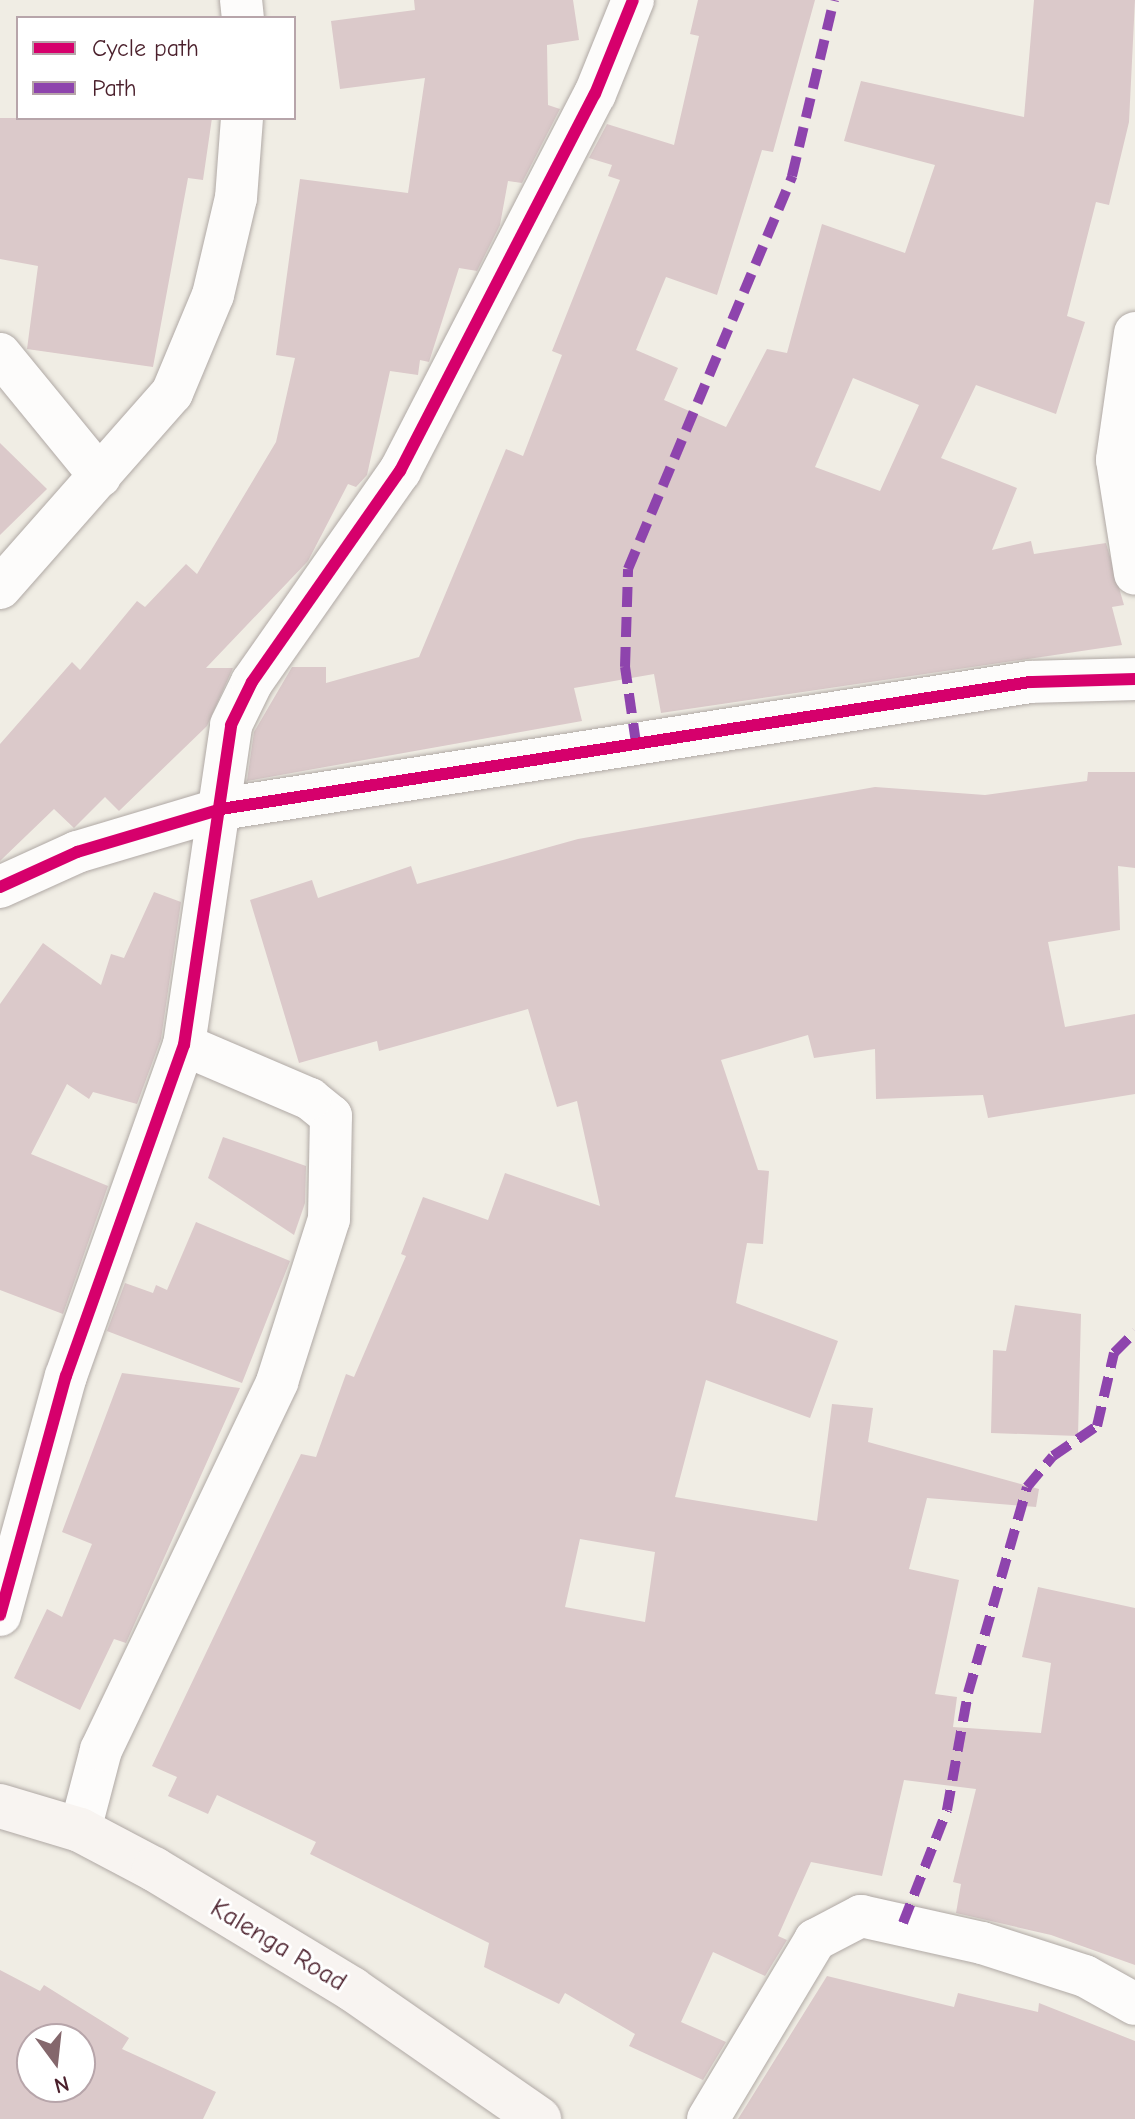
<!DOCTYPE html>
<html>
<head>
<meta charset="utf-8">
<style>
	body { margin:0 }
	#map { position:relative; width:1135px; height:2119px; overflow:hidden; background:#f0ede4; font-family:"Comic Neue",sans-serif }
	div>[style] { position:absolute }
	.building>* { inset:0; background:#dbc9ca }
	.roads { filter:drop-shadow(0 0 2px #b0a9a5) drop-shadow(0 0 2px #b0a9a5) }
	.minor>* { height:42px; margin:-21px; padding:0 21px; transform-origin:21px; border-radius:21px; background:#fdfcfb }
	.secondary>* { height:44px; margin:-22px; padding:0 22px; transform-origin:22px; border-radius:22px; background:#f8f4f1 }
	.quiet>* { height:10px; margin-top:-5px; transform-origin:0; background:repeating-linear-gradient(90deg,#8e44ad 0 20px,transparent 0 30px) }
	.cycleway>* { height:12px; margin:-6px; padding:0 6px; transform-origin:6px; border-radius:6px; background:#d6006c }
	span { translate:-50% -50%; white-space:nowrap; text-align:center; line-height:1.15; -webkit-text-stroke:6px #fff; paint-order:stroke }
	.street-label { font-size:26px; color:#4a1f2b }
	.legend { position:absolute; left:16px; top:16px; width:280px; height:104px; box-sizing:border-box; background:#fff; border:2px solid #b7a5aa; margin:0; padding:10px 14px; list-style:none; font-size:24px; color:#4a1f2b }
	.legend li { display:flex; align-items:center; gap:16px; height:40px }
	.legend b { width:40px; border:2px solid #b7a5aa }
	.north { position:absolute; left:16px; top:2023px; width:80px; height:80px; box-sizing:border-box; background:#fff; border:2px solid #b7a5aa; border-radius:50%; rotate:165deg; font-size:22px; font-weight:700; line-height:32px; text-align:center; color:#4a1f2b }
	.north::after { content:''; display:block; margin:auto; width:28px; height:36px; background:#84676c; clip-path:polygon(50% 0,100% 100%,50% 72%,0 100%) }
</style>
</head>
<body>
<div id="map">
	<div class="building">
		<div style="clip-path:polygon(414px 0,573px 0,579px 40px,547px 45px,548px 105px,560px 109px,522px 183px,508px 181px,500px 225px,477px 271px,459px 268px,429px 362px,420px 360px,418px 375px,390px 371px,367px 475px,356px 487px,348px 484px,308px 561px,206px 668px,233px 668px,207px 726px,119px 811px,105px 797px,74px 828px,54px 809px,0 861px,0 744px,72px 662px,80px 670px,137px 601px,145px 607px,186px 564px,197px 574px,276px 442px,295px 358px,276px 355px,300px 179px,408px 193px,425px 78px,340px 89px,331px 21px,415px 10px)"></div>
		<div style="clip-path:polygon(evenodd,698px 0,815px 0,773px 152px,762px 150px,717px 295px,666px 277px,636px 350px,678px 368px,664px 400px,726px 427px,767px 349px,787px 353px,822px 224px,905px 253px,935px 165px,844px 141px,861px 81px,1024px 117px,1034px 0,1135px 0,1129px 122px,1109px 205px,1096px 202px,1067px 316px,1085px 322px,1056px 414px,976px 385px,941px 458px,1017px 488px,992px 550px,1031px 541px,1034px 554px,1106px 543px,1124px 605px,1112px 607px,1122px 645px,661px 713px,654px 674px,574px 688px,582px 721px,247px 781px,254px 732px,292px 667px,326px 667px,326px 683px,419px 657px,506px 449px,523px 456px,562px 355px,552px 351px,620px 180px,608px 176px,612px 165px,589px 158px,607px 124px,674px 145px,699px 36px,690px 34px,698px 0,853px 378px,919px 405px,880px 491px,815px 467px,853px 378px)"></div>
		<div style="clip-path:polygon(0 118px,212px 118px,203px 180px,188px 178px,153px 367px,27px 349px,38px 266px,0 259px)"></div>
		<div style="clip-path:polygon(0 443px,47px 489px,0 535px)"></div>
		<div style="clip-path:polygon(evenodd,1088px 772px,1135px 772px,1135px 868px,1118px 866px,1120px 930px,1048px 942px,1065px 1027px,1135px 1014px,1135px 1094px,988px 1118px,983px 1095px,876px 1099px,875px 1049px,814px 1058px,808px 1035px,721px 1060px,758px 1170px,769px 1171px,763px 1244px,747px 1243px,736px 1303px,838px 1341px,810px 1418px,706px 1380px,675px 1497px,817px 1521px,832px 1404px,873px 1408px,868px 1442px,1039px 1489px,1036px 1507px,927px 1498px,909px 1569px,959px 1580px,935px 1694px,957px 1697px,953px 1727px,1041px 1733px,1051px 1663px,1022px 1657px,1038px 1587px,1135px 1608px,1135px 1965px,1051px 1935px,956px 1913px,961px 1884px,953px 1882px,976px 1789px,904px 1780px,882px 1876px,811px 1862px,778px 1936px,787px 1940px,765px 1976px,713px 1952px,681px 2022px,726px 2042px,703px 2080px,629px 2046px,635px 2034px,565px 1993px,559px 2004px,484px 1967px,489px 1943px,310px 1854px,316px 1842px,217px 1795px,208px 1814px,168px 1796px,177px 1777px,152px 1766px,301px 1454px,316px 1457px,346px 1374px,354px 1377px,406px 1256px,401px 1254px,423px 1197px,488px 1220px,505px 1173px,600px 1206px,577px 1101px,557px 1107px,528px 1009px,379px 1051px,377px 1041px,299px 1063px,250px 900px,312px 880px,318px 898px,411px 866px,417px 884px,578px 839px,875px 787px,985px 795px,1087px 781px,1088px 772px,580px 1539px,655px 1552px,645px 1622px,565px 1607px,580px 1539px)"></div>
		<div style="clip-path:polygon(154px 892px,181px 902px,161px 1039px,137px 1104px,93px 1092px,89px 1099px,67px 1084px,31px 1154px,108px 1186px,63px 1314px,0 1290px,0 1004px,43px 943px,101px 985px,111px 954px,124px 958px)"></div>
		<div style="clip-path:polygon(223px 1137px,306px 1166px,305px 1203px,294px 1235px,208px 1178px)"></div>
		<div style="clip-path:polygon(196px 1222px,290px 1261px,242px 1383px,107px 1331px,125px 1283px,153px 1293px,156px 1285px,167px 1290px)"></div>
		<div style="clip-path:polygon(1015px 1305px,1081px 1314px,1078px 1436px,991px 1433px,993px 1350px,1006px 1351px)"></div>
		<div style="clip-path:polygon(122px 1373px,240px 1388px,126px 1643px,114px 1639px,80px 1710px,14px 1678px,47px 1609px,62px 1617px,92px 1544px,62px 1532px)"></div>
		<div style="clip-path:polygon(evenodd,0 1970px,40px 1991px,44px 1985px,129px 2038px,122px 2049px,216px 2092px,203px 2119px,0 2119px,0 1970px,32px 2039px,80px 2039px,80px 2087px,32px 2087px,32px 2039px)"></div>
		<div style="clip-path:polygon(827px 1976px,954px 2007px,958px 1993px,1038px 2012px,1039px 2003px,1135px 2041px,1135px 2119px,738px 2119px)"></div>
	</div>
	<div class="roads">
		<div class="minor">
			<div style="left:241px;top:0;width:18px;rotate:84deg"></div>
			<div style="left:1135px;top:333px;width:128px;rotate:98.1deg"></div>
			<div style="left:1117px;top:460px;width:115px;rotate:81deg"></div>
			<div style="left:0;top:354px;width:158px;rotate:50.7deg"></div>
			<div style="left:0;top:588px;width:260px;rotate:-48.6deg"></div>
			<div style="left:172px;top:393px;width:106px;rotate:-67.3deg"></div>
			<div style="left:213px;top:295px;width:100px;rotate:-76.7deg"></div>
			<div style="left:236px;top:198px;width:80px;rotate:-85.7deg"></div>
			<div style="left:0;top:887px;width:85px;rotate:-24.4deg"></div>
			<div style="left:77px;top:852px;width:150px;rotate:-16.6deg"></div>
			<div style="left:221px;top:809px;width:819px;rotate:-8.92deg"></div>
			<div style="left:1030px;top:682px;width:105px;rotate:-1.6deg"></div>
			<div style="left:0;top:1615px;width:248px;rotate:-74.6deg"></div>
			<div style="left:66px;top:1376px;width:351px;rotate:-70.4deg"></div>
			<div style="left:184px;top:1045px;width:323px;rotate:-81.6deg"></div>
			<div style="left:231px;top:725px;width:48px;rotate:-64deg"></div>
			<div style="left:252px;top:682px;width:258px;rotate:-55deg"></div>
			<div style="left:400px;top:471px;width:424px;rotate:-62.7deg"></div>
			<div style="left:595px;top:94px;width:101px;rotate:-68deg"></div>
			<div style="left:80px;top:1830px;width:83px;rotate:-75.3deg"></div>
			<div style="left:101px;top:1750px;width:408px;rotate:-64.4deg"></div>
			<div style="left:277px;top:1382px;width:171px;rotate:-72.3deg"></div>
			<div style="left:329px;top:1219px;width:103px;rotate:-88.9deg"></div>
			<div style="left:331px;top:1116px;width:27px;rotate:-141deg"></div>
			<div style="left:310px;top:1099px;width:137px;rotate:-156.8deg"></div>
			<div style="left:708px;top:2119px;width:209px;rotate:-59.1deg"></div>
			<div style="left:815px;top:1940px;width:52px;rotate:-27.6deg"></div>
			<div style="left:861px;top:1916px;width:124px;rotate:12.6deg"></div>
			<div style="left:982px;top:1943px;width:108px;rotate:17.8deg"></div>
			<div style="left:1085px;top:1976px;width:57px;rotate:29.2deg"></div>
		</div>
		<div class="secondary">
			<div style="left:0;top:1806px;width:84px;rotate:16.7deg"></div>
			<div style="left:80px;top:1830px;width:84px;rotate:27.8deg"></div>
			<div style="left:154px;top:1869px;width:232px;rotate:31.2deg"></div>
			<div style="left:352px;top:1989px;width:228px;rotate:34.8deg"></div>
		</div>
	</div>
	<div class="quiet">
		<div style="left:636px;top:743px;width:77px;rotate:-98.2deg"></div>
		<div style="left:625px;top:667px;width:98px;rotate:-88.2deg"></div>
		<div style="left:628px;top:569px;width:426px;rotate:-67.3deg"></div>
		<div style="left:792px;top:176px;width:181px;rotate:-76.6deg"></div>
		<div style="left:903px;top:1923px;width:121px;rotate:-68.7deg"></div>
		<div style="left:947px;top:1810px;width:119px;rotate:-79.8deg"></div>
		<div style="left:968px;top:1693px;width:214px;rotate:-74deg"></div>
		<div style="left:1027px;top:1487px;width:40px;rotate:-50deg"></div>
		<div style="left:1053px;top:1456px;width:53px;rotate:-34.3deg"></div>
		<div style="left:1097px;top:1426px;width:75px;rotate:-76.9deg"></div>
		<div style="left:1114px;top:1353px;width:30px;rotate:-45deg"></div>
	</div>
	<div class="cycleway">
		<div style="left:0;top:887px;width:85px;rotate:-24.4deg"></div>
		<div style="left:77px;top:852px;width:150px;rotate:-16.6deg"></div>
		<div style="left:221px;top:809px;width:819px;rotate:-8.92deg"></div>
		<div style="left:1030px;top:682px;width:105px;rotate:-1.6deg"></div>
		<div style="left:0;top:1615px;width:248px;rotate:-74.6deg"></div>
		<div style="left:66px;top:1376px;width:351px;rotate:-70.4deg"></div>
		<div style="left:184px;top:1045px;width:323px;rotate:-81.6deg"></div>
		<div style="left:231px;top:725px;width:48px;rotate:-64deg"></div>
		<div style="left:252px;top:682px;width:258px;rotate:-55deg"></div>
		<div style="left:400px;top:471px;width:424px;rotate:-62.7deg"></div>
		<div style="left:595px;top:94px;width:101px;rotate:-68deg"></div>
	</div>
	<div class="street-label">
		<span style="left:278px;top:1946px;rotate:31deg">Kalenga Road</span>
	</div>
	<ul class="legend">
	<li><b style="height:10px;background:#d6006c"></b>Cycle path</li>
	<li><b style="height:10px;background:#8e44ad"></b>Path</li>
	</ul>
	<div class="north">N</div>
</div>
</body>
</html>
